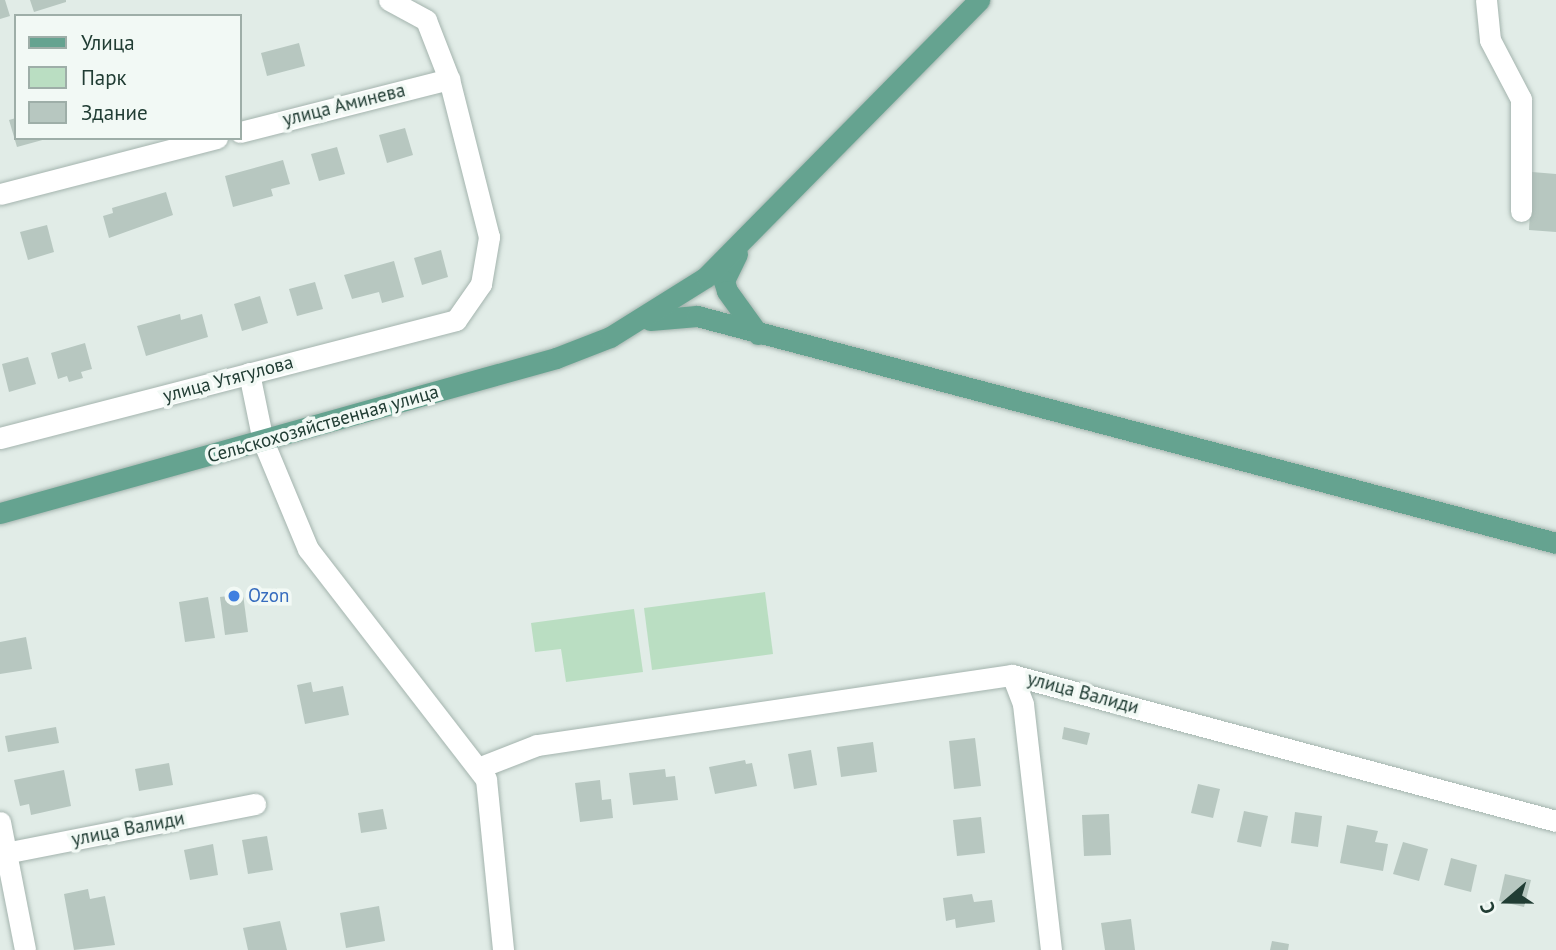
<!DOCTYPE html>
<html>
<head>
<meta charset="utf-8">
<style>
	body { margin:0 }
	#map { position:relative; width:1556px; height:950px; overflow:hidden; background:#e1ece7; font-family:"PT Sans",sans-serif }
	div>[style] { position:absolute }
	.green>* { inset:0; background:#badec2 }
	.building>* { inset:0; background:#b7c7c0 }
	.roads { filter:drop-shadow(0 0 2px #a4b4ae) drop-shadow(0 0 2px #a4b4ae) }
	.minor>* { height:21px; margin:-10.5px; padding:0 10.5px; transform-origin:10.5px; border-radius:10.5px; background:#fff }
	.major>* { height:21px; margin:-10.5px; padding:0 10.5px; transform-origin:10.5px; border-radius:10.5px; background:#65a390 }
	.dots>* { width:19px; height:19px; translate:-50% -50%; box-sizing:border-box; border:4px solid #f2f9f5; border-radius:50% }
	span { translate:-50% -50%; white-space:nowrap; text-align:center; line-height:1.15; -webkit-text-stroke:7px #f2f9f5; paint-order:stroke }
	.street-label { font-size:19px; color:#213d34 }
	.shop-label { font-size:19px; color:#366cbe }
	.left { translate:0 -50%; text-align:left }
	.legend { position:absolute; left:14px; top:14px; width:228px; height:126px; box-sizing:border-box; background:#f2f9f5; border:2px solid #9eaea8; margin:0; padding:9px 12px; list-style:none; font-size:21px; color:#213d34 }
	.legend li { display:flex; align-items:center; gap:14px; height:35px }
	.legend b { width:35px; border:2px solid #9eaea8 }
	.north { position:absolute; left:1472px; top:866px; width:70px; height:70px; -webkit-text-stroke:5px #f2f9f5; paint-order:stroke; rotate:250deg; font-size:19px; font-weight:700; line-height:28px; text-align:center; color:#213d34 }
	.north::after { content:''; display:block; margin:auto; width:24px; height:32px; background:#213d34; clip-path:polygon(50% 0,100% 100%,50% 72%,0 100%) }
</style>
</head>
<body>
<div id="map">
	<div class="green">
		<div style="clip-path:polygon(765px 592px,773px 654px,652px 670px,644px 608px)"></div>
		<div style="clip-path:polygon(634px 609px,643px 672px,566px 682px,561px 649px,535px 652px,531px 623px)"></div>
	</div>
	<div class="building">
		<div style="clip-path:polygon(0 0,5px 0,10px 16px,0 19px)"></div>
		<div style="clip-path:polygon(30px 0,66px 0,66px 2px,34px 12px)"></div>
		<div style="clip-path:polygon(299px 43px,305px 66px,267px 76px,261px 53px)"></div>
		<div style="clip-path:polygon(16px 118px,16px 138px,46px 139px,17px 147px,9px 120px)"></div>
		<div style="clip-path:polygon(405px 128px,413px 155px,387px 163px,379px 135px)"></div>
		<div style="clip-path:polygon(337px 147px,345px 174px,319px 181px,311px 154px)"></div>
		<div style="clip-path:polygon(283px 160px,290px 184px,271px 189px,273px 196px,233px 207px,225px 176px)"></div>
		<div style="clip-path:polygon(1532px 172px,1556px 174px,1556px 232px,1529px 230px)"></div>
		<div style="clip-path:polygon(166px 192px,173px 215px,109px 238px,103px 216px,113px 213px,112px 208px)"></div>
		<div style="clip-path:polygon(47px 225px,54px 252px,28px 260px,20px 232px)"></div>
		<div style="clip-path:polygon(441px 250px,448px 277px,422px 285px,414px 258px)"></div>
		<div style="clip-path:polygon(394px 261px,404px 297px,382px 303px,379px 292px,352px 299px,344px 275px)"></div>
		<div style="clip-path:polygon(315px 282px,323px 309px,297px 316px,289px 289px)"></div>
		<div style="clip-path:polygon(260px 296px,268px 323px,242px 331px,234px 304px)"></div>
		<div style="clip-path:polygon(180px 314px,181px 320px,202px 314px,208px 337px,146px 356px,137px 326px)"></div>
		<div style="clip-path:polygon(85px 343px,92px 369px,81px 372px,83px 378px,69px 382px,67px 376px,58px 379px,51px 353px)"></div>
		<div style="clip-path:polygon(28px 357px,36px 384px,9px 392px,2px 364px)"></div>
		<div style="clip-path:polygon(243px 594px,248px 632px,225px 635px,220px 597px)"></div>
		<div style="clip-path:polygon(208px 597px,215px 638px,185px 642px,179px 602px)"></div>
		<div style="clip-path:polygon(26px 637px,32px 669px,0 674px,0 642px)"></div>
		<div style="clip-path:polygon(311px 682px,313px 692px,343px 686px,349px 715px,305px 724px,297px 685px)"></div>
		<div style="clip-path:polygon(56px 727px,59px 743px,8px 752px,5px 736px)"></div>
		<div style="clip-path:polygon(1064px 727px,1090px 733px,1087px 745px,1062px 739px)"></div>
		<div style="clip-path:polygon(975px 738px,981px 786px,954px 789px,949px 741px)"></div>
		<div style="clip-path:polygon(873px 742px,877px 772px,841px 777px,837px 747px)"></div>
		<div style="clip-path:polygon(811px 750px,817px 785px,794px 789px,788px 754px)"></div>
		<div style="clip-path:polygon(745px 760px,746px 764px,752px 763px,757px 786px,715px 794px,709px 767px)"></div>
		<div style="clip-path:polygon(169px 763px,173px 785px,139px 791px,135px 769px)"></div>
		<div style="clip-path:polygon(665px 769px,666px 777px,675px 776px,678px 800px,633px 805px,629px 773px)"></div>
		<div style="clip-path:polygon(64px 770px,71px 806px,31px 815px,29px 804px,20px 806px,14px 780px)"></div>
		<div style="clip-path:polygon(600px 780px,602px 800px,611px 799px,613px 818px,580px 822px,575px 783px)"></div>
		<div style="clip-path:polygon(1198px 784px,1220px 789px,1213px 818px,1191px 813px)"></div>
		<div style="clip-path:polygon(383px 809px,387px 829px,361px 833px,358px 813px)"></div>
		<div style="clip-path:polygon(1244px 811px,1268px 816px,1261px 847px,1237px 842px)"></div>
		<div style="clip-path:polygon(1295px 812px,1322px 816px,1318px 847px,1291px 843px)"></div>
		<div style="clip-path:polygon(1109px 814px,1111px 855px,1084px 856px,1082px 815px)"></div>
		<div style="clip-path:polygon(981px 817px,985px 853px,957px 856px,953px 820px)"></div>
		<div style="clip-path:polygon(1347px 825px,1378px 831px,1375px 842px,1388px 844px,1383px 871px,1340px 863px)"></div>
		<div style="clip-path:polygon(267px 836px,273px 870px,248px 874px,242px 840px)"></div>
		<div style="clip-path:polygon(1403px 842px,1428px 849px,1419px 881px,1393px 874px)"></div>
		<div style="clip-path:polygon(213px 844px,218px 875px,190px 880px,184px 850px)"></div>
		<div style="clip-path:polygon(1451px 858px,1477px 865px,1471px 892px,1444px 885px)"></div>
		<div style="clip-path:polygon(1505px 874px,1531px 880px,1524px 907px,1499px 901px)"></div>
		<div style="clip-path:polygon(88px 889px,90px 899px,105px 896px,115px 945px,74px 950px,64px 894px)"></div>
		<div style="clip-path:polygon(972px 894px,974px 902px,992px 900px,995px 922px,956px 928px,955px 919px,946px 921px,943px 898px)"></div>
		<div style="clip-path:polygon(379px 906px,385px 941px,346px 948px,340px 913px)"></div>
		<div style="clip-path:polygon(1131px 919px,1135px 950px,1105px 950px,1101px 923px)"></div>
		<div style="clip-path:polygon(280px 921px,287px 950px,248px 950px,243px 928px)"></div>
		<div style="clip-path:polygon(1272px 941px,1289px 944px,1288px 950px,1270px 950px)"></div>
	</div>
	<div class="roads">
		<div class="minor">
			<div style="left:1486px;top:0;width:40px;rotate:84.3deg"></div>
			<div style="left:1490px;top:40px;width:67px;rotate:62.3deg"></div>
			<div style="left:1521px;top:99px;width:112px;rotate:90deg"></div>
			<div style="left:240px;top:132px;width:216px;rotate:-14.2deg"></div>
			<div style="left:0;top:194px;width:224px;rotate:-14.5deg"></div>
			<div style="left:249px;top:373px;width:69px;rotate:78.4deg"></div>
			<div style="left:263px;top:441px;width:117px;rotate:67.4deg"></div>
			<div style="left:308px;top:549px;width:291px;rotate:52.3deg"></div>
			<div style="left:486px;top:779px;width:172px;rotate:84.3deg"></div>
			<div style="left:0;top:438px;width:471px;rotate:-14.5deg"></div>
			<div style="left:456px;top:320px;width:44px;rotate:-55.2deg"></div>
			<div style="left:481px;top:284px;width:48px;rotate:-80.3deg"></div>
			<div style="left:489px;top:237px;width:163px;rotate:-104.2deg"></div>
			<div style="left:449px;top:79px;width:63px;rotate:-111.3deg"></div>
			<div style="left:426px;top:20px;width:42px;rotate:-151.6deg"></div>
			<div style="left:1012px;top:675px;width:31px;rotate:69deg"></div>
			<div style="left:1023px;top:704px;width:248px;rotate:83.5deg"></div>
			<div style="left:478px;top:768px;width:63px;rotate:-21.3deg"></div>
			<div style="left:537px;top:745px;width:480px;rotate:-8.4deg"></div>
			<div style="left:1012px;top:675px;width:563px;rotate:15.02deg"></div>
			<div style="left:0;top:822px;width:130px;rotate:78.9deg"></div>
			<div style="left:0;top:854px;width:260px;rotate:-11.1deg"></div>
		</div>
		<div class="major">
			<div style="left:737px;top:254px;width:30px;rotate:116deg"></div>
			<div style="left:724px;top:281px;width:10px;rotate:73deg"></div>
			<div style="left:727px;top:291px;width:53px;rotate:54.2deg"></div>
			<div style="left:650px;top:320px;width:47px;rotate:-4.9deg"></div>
			<div style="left:697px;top:316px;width:888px;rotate:14.8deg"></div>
			<div style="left:0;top:513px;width:577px;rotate:-15.58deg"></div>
			<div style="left:556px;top:358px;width:58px;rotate:-21.3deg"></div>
			<div style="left:610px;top:337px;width:113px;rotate:-32deg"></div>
			<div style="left:706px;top:277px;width:389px;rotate:-45.4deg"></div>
		</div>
	</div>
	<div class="dots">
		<div style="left:234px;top:596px;background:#3f7fe0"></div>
	</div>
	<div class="street-label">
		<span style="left:344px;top:105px;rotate:-14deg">улица Аминева</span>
		<span style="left:228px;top:379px;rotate:-15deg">улица Утягулова</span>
		<span style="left:323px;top:424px;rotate:-16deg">Сельскохозяйственная улица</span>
		<span style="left:1083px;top:693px;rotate:15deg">улица Валиди</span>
		<span style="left:128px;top:829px;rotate:-11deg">улица Валиди</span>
	</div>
	<div class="shop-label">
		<span class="left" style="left:248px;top:596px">Ozon</span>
	</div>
	<ul class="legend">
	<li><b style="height:9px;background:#65a390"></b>Улица</li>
	<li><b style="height:19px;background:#badec2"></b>Парк</li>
	<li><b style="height:19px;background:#b7c7c0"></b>Здание</li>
	</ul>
	<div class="north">С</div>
</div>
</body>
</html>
